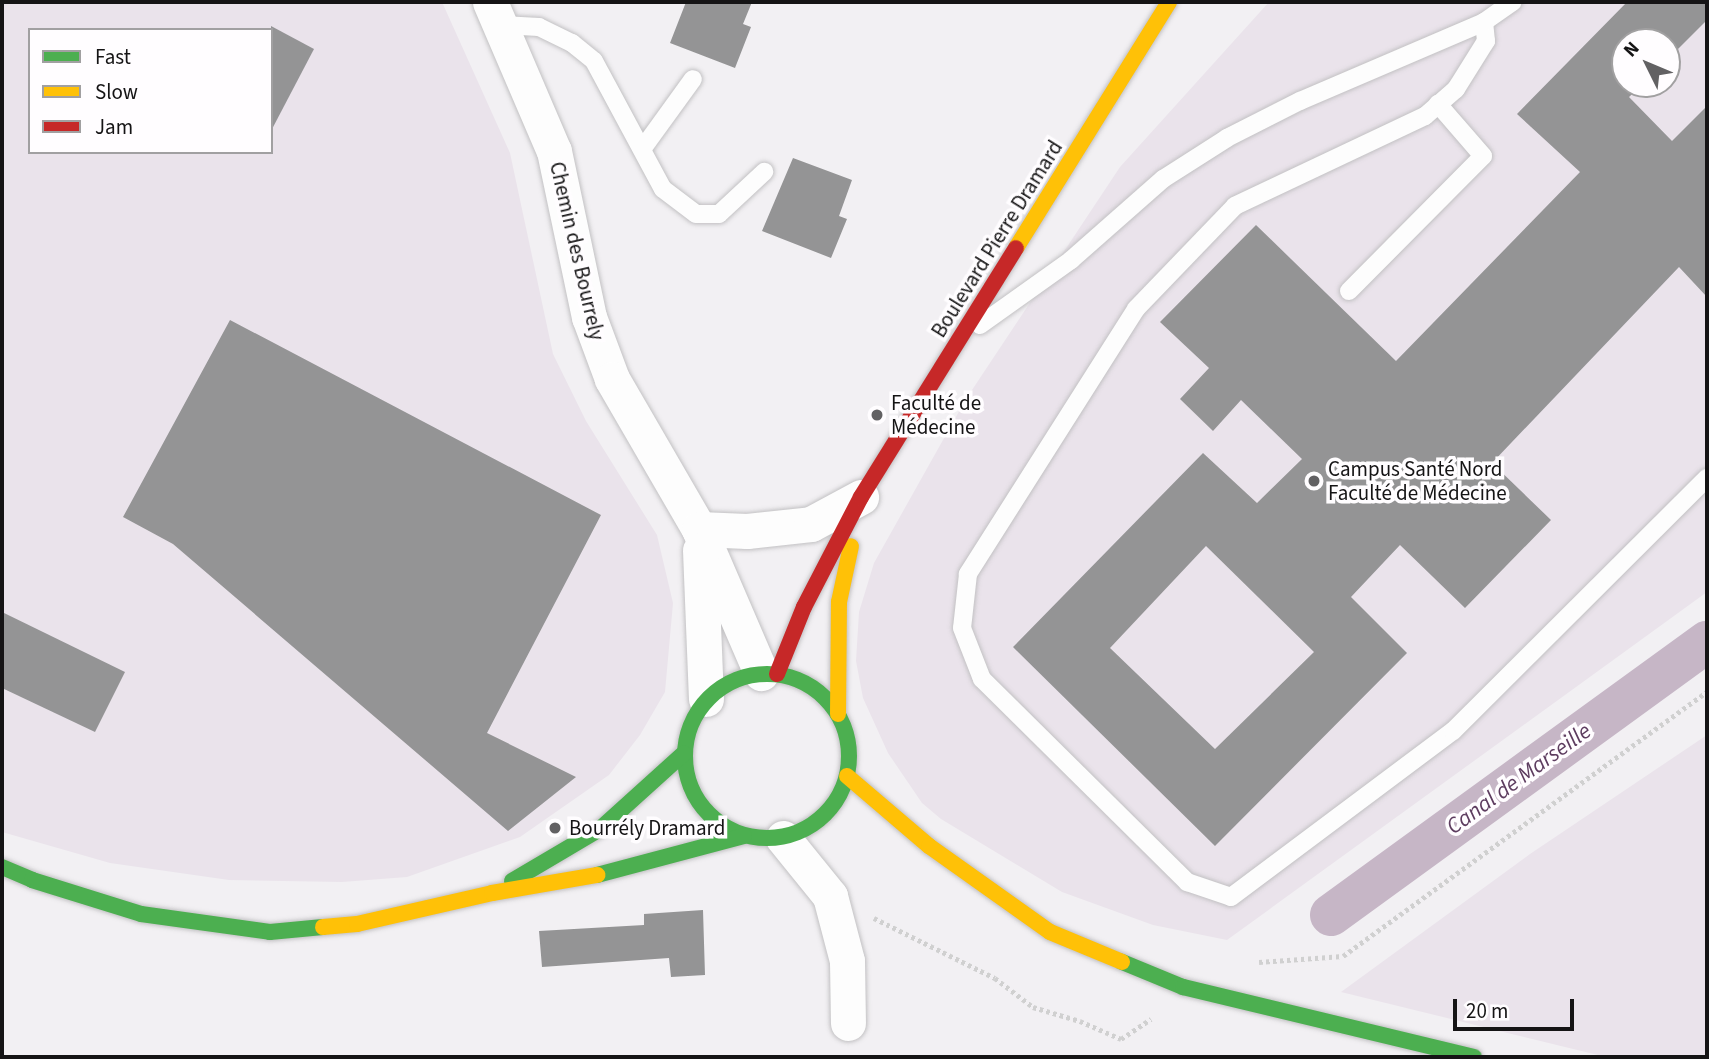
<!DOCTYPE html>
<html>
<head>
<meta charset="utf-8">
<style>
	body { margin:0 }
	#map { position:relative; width:1709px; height:1059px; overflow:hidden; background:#f2f0f3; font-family:"Source Sans 3",sans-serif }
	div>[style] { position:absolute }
	.built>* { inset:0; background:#eae3eb }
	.canal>* { height:42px; margin:-21px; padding:0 21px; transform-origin:21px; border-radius:21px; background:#c6b6c6 }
	.building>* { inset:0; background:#949495 }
	.path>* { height:4.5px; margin-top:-2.25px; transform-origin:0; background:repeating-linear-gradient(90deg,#d0d0d0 0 3.5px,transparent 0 7px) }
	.roads { filter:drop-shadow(0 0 2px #c2c1c3) drop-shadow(0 0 2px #c2c1c3) }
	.lane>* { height:18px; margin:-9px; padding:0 9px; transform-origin:9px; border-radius:9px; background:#fdfdfd }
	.street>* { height:35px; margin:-17.5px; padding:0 17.5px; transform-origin:17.5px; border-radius:17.5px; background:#fdfdfd }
	.fast>* { height:16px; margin:-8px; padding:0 8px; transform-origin:8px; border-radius:8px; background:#4caf50 }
	.fast>.ring { margin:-8px; padding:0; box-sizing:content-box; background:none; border:16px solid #4caf50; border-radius:50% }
	.slow>* { height:16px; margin:-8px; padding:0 8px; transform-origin:8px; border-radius:8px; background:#ffc107 }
	.jam>* { height:16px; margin:-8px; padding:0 8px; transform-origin:8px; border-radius:8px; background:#c62828 }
	.dots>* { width:19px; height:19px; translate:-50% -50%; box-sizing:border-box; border:4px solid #fffdff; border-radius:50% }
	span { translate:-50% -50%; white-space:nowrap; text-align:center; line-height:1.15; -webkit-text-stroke:7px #fffdff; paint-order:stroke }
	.street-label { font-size:21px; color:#151415 }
	.poi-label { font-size:21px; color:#151415 }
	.left { translate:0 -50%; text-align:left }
	.water-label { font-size:23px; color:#5d3c5f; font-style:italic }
	.frame { position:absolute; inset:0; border:4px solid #151415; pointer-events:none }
	.legend { position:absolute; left:28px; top:28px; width:245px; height:126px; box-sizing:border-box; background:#fffdff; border:2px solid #a1a0a1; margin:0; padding:9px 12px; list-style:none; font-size:21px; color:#151415 }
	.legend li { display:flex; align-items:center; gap:14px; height:35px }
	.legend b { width:35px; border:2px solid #a1a0a1 }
	.north { position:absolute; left:1611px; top:28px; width:70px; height:70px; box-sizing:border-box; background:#fffdff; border:2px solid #a1a0a1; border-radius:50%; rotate:313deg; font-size:19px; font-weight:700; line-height:28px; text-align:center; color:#151415 }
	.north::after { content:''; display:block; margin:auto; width:24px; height:32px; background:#626163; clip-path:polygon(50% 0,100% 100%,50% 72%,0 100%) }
	.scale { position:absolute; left:1453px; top:999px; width:121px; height:32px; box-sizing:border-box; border:4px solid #151415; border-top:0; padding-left:9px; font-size:21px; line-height:24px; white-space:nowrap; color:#151415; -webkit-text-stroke:5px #fffdff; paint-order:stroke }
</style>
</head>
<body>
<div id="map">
	<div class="built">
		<div style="clip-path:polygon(evenodd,2px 2px,442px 2px,510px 153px,553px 354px,586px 421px,657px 535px,673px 603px,665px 692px,640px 735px,609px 775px,520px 837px,407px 877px,342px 882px,229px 880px,110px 863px,2px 832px,2px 2px,30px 30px,271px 30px,271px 152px,30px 152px,30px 30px)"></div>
		<div style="clip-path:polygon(evenodd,1269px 2px,1707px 2px,1707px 592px,1227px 940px,1153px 925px,1062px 892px,941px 819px,922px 803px,888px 753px,863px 698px,856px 661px,859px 612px,874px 563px,966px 399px,1120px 167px,1269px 2px,1625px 42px,1667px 42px,1667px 84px,1625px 84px,1625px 42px)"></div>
		<div style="clip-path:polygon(1707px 735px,1707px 1057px,1606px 1057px,1341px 992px,1530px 854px)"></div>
	</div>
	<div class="canal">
		<div style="left:1331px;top:915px;width:465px;rotate:-36deg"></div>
	</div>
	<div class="building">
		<div style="clip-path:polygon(686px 2px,752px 2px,743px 24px,751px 27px,735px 68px,670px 43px)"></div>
		<div style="clip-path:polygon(evenodd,1627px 2px,1707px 2px,1707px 20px,1667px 60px,1667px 42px,1625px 42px,1625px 84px,1643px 84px,1629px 97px,1672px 141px,1707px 106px,1707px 297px,1679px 267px,1492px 463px,1551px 520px,1465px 608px,1400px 545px,1351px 597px,1407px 653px,1215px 846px,1013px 647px,1203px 453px,1257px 503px,1302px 459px,1241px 400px,1213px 431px,1180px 399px,1209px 368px,1160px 322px,1256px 225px,1396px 361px,1580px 172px,1517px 114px,1627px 2px,1206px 546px,1314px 652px,1215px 749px,1110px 648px,1206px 546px)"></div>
		<div style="clip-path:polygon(271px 26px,314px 49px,271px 131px)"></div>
		<div style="clip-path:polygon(793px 158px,852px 180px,839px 216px,847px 219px,831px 258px,762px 231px)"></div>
		<div style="clip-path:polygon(230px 320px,601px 515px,487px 733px,576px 777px,508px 831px,173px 544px,123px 517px)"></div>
		<div style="clip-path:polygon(2px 612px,125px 672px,95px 732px,2px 688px)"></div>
		<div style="clip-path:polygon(703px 910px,705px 975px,671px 977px,669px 958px,542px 967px,539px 931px,644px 925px,644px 914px)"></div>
	</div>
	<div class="path">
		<div style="left:874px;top:918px;width:135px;rotate:26.4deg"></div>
		<div style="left:995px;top:978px;width:48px;rotate:37.3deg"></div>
		<div style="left:1033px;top:1007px;width:49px;rotate:16.6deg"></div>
		<div style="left:1080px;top:1021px;width:45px;rotate:23.7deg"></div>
		<div style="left:1121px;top:1039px;width:36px;rotate:-34deg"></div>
		<div style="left:1259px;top:962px;width:84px;rotate:-4.1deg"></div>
		<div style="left:1343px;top:956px;width:450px;rotate:-36deg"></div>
	</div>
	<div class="roads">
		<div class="lane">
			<div style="left:1484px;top:22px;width:19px;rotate:84deg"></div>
			<div style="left:1486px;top:41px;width:57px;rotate:122deg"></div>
			<div style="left:1456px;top:89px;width:41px;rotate:138.9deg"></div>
			<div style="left:1425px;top:116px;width:210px;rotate:154.7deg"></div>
			<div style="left:1235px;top:206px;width:143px;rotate:133.9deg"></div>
			<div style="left:1136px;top:309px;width:314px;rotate:122.4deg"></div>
			<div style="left:968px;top:574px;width:54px;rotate:96.3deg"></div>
			<div style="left:962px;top:628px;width:55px;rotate:68.6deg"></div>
			<div style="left:982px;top:679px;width:289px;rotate:44.7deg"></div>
			<div style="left:1187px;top:882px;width:46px;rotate:18.8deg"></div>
			<div style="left:1231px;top:897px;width:277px;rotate:-36.8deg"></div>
			<div style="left:1453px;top:731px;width:359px;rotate:-44.9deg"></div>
			<div style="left:502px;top:25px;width:37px;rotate:3deg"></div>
			<div style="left:539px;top:27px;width:37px;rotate:26deg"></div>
			<div style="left:572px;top:43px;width:28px;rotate:39deg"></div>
			<div style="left:594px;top:61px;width:145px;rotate:61.7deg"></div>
			<div style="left:663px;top:189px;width:41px;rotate:37.1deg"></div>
			<div style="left:696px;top:214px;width:23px"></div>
			<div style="left:719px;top:214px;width:62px;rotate:-43deg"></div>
			<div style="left:643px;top:148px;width:85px;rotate:-54.1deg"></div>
			<div style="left:1349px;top:291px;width:190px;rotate:-45.2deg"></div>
			<div style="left:1483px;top:156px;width:69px;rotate:-130.9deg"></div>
			<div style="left:980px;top:325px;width:112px;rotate:-35.5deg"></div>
			<div style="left:1071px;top:260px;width:123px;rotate:-41.4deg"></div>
			<div style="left:1163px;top:179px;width:76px;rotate:-32.6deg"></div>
			<div style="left:1227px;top:138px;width:82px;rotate:-26.9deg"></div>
			<div style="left:1300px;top:101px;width:200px;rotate:-23.2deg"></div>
			<div style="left:1484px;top:22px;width:35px;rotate:-35deg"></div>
		</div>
		<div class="street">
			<div style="left:490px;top:2px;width:162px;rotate:66.8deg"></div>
			<div style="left:554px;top:151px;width:170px;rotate:78.1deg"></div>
			<div style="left:589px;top:317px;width:66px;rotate:69.6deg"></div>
			<div style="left:612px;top:379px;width:173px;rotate:59.9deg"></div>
			<div style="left:699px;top:529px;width:157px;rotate:66.7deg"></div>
			<div style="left:699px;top:529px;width:48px;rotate:2.4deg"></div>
			<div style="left:747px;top:531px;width:64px;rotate:-6.2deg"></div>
			<div style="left:811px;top:524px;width:57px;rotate:-28.4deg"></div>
			<div style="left:700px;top:550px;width:149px;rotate:87.7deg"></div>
			<div style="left:783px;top:838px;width:75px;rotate:51deg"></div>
			<div style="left:830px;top:896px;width:67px;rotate:75.3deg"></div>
			<div style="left:847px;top:961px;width:62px;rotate:89.1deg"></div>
		</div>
		<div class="fast">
			<div class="ring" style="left:685px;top:674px;width:148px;height:148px"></div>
			<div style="left:2px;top:867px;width:33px;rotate:23deg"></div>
			<div style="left:32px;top:880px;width:114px;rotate:17.3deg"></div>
			<div style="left:141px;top:914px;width:130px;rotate:7.9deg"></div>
			<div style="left:270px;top:932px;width:53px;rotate:-5.4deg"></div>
			<div style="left:597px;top:875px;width:152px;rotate:-14.9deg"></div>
			<div style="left:512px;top:881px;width:102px;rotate:-30.6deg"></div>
			<div style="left:600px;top:829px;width:113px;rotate:-42.1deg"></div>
			<div style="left:1122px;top:962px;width:66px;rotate:22.3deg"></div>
			<div style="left:1183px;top:987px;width:299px;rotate:13.5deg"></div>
		</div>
		<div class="slow">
			<div style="left:1016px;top:248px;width:290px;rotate:-58.1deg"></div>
			<div style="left:838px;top:714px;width:112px;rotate:-89.5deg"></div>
			<div style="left:839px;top:602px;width:57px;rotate:-77.9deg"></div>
			<div style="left:847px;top:776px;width:108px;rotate:40.5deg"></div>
			<div style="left:929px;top:846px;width:148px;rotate:35.4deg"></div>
			<div style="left:1050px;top:932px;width:78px;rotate:22.6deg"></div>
			<div style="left:323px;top:927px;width:34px;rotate:-5deg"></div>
			<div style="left:357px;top:924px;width:139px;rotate:-12.9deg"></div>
			<div style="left:492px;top:893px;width:107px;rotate:-9.7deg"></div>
		</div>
		<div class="jam">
			<div style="left:777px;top:674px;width:72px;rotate:-68.1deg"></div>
			<div style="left:804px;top:607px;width:124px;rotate:-62.6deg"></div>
			<div style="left:861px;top:497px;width:293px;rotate:-58.1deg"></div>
		</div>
	</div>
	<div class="dots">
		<div style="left:877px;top:415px;background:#626163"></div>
		<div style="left:1314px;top:481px;background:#626163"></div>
		<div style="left:555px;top:828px;background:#626163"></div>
	</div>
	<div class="street-label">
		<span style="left:997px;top:239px;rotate:-58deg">Boulevard Pierre Dramard</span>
		<span style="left:577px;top:251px;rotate:77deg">Chemin des Bourrely</span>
	</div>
	<div class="poi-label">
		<span class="left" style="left:891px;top:415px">Faculté de<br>Médecine</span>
		<span class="left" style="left:1328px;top:481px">Campus Santé Nord<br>Faculté de Médecine</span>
		<span class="left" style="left:569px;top:828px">Bourrély Dramard</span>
	</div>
	<div class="water-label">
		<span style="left:1519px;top:779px;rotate:-36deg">Canal de Marseille</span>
	</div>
	<div class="frame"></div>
	<ul class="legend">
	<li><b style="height:9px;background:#4caf50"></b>Fast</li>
	<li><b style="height:9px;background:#ffc107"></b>Slow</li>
	<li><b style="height:9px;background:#c62828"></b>Jam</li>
	</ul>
	<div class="north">N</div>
	<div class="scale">20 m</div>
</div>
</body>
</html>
